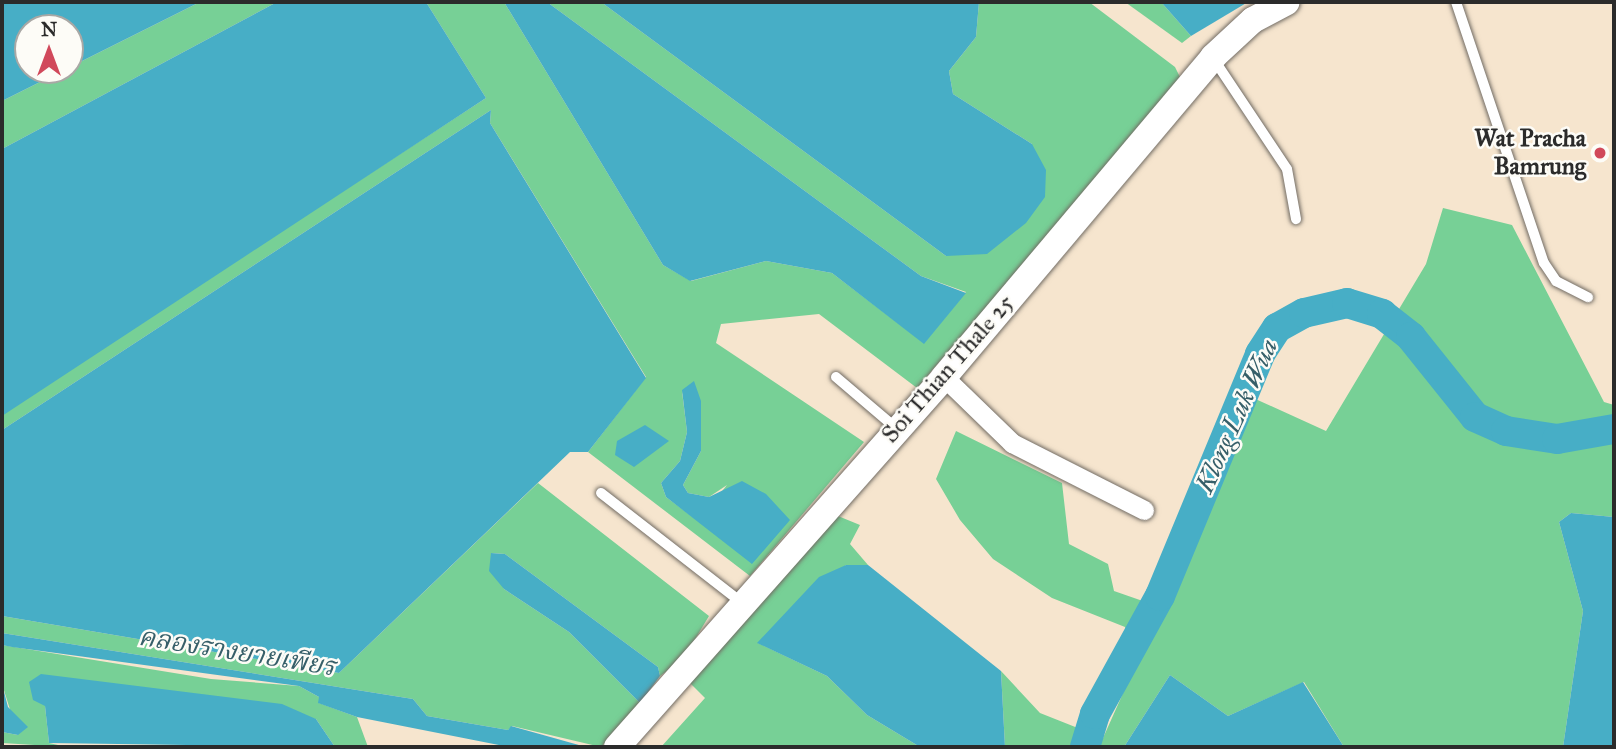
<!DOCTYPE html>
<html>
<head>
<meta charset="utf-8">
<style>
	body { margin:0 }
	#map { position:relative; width:1616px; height:749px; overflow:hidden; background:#f6e5ce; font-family:"IM FELL Great Primer","Noto Serif Thai",serif }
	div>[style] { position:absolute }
	.green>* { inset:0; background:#77d096 }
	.water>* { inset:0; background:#47aec6 }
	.river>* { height:30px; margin:-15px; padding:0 15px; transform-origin:15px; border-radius:15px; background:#47aec6 }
	.roads { filter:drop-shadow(0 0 2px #726c64) drop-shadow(0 0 2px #726c64) }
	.lane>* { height:10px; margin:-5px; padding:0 5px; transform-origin:5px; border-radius:5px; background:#fff }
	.street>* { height:19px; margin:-9.5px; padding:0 9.5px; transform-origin:9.5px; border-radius:9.5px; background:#fff }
	.secondary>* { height:26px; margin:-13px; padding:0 13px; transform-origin:13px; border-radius:13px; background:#fff }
	.dots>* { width:19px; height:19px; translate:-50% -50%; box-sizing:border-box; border:4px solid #fdfcf7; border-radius:50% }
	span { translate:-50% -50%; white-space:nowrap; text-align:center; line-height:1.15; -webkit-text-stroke:5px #fdfcf7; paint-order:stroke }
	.poi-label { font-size:24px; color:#2b2b2b; font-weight:700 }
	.right { translate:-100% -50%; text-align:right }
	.street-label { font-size:24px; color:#2b2b2b }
	.water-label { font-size:26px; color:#365f69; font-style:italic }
	.frame { position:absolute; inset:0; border:4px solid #2b2b2b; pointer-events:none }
	.north { position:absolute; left:14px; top:14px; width:70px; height:70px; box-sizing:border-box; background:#fdfcf7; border:2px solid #a9a8a5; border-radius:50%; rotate:0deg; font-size:19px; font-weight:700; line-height:28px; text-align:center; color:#2b2b2b }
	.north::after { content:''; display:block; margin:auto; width:24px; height:32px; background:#d1495b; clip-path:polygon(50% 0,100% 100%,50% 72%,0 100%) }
</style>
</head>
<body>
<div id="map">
	<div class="green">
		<div style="clip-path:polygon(200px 2px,277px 2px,2px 149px,2px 101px)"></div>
		<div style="clip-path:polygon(evenodd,426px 2px,504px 2px,663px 265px,691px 281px,766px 261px,832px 273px,924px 343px,966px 292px,921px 276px,547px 2px,601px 2px,946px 256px,1032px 144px,953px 94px,949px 71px,976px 37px,979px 2px,1089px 2px,1175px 67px,1181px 79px,917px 388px,819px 314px,721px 324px,716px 343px,864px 442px,750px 576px,588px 452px,646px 377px,490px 123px,491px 110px,2px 430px,2px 413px,486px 98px,426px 2px,682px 391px,701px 451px,683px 485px,688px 493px,709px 497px,727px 485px,698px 521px,666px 497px,661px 483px,680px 461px,687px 432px,682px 391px)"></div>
		<div style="clip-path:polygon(1125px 2px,1161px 2px,1191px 36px,1182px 43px)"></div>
		<div style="clip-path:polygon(1443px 208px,1512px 225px,1604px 402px,1614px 405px,1614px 517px,1571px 513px,1559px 522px,1583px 611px,1563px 747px,1344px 747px,1304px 682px,1228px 716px,1170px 675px,1124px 747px,1005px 747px,1001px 671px,1040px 713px,1103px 738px,1137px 662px,1125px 627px,1052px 598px,993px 559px,960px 520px,936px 479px,956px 431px,1062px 483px,1069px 544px,1108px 564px,1114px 591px,1160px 607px,1251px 397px,1326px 431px,1426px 264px)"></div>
		<div style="clip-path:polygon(538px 483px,709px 616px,683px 659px,660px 676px,658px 667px,505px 554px,491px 553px,504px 589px,569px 632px,640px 703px,601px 747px,512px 726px,508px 730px,427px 716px,413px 699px,2px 633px,2px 616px,339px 673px)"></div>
		<div style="clip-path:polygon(838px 516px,860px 525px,850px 544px,868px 565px,846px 565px,758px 643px,827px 676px,867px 715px,920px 747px,661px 747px,705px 698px,689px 682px)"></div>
		<div style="clip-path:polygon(2px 645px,211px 679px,299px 686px,319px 697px,319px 703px,357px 717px,368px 747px,335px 747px,316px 719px,45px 706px,49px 743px,67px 747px,2px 743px,2px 732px,18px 735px,2px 684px)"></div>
	</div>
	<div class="water">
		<div style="clip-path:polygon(2px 2px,200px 2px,70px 67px,70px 28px,28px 28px,28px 70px,64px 70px,2px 101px)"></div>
		<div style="clip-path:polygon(277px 2px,426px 2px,486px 98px,2px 416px,2px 149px)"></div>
		<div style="clip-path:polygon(504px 2px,547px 2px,921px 276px,966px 293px,924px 344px,832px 273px,766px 261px,690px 281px,663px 265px)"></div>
		<div style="clip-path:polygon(601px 2px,979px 2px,976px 37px,949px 71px,953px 94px,1032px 144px,1046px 170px,1045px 197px,1026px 223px,987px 254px,946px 256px)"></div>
		<div style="clip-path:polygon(1161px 2px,1248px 2px,1191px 36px)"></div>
		<div style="clip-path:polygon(491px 110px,490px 123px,646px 378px,588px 452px,570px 452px,339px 673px,2px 616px,2px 430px)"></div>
		<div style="clip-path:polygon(694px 381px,701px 401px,701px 451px,683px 485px,688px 493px,709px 497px,742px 481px,766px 494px,790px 520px,752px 564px,666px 497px,661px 483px,680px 461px,687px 432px,682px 390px)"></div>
		<div style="clip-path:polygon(645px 425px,669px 441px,634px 467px,615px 455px,617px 441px)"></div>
		<div style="clip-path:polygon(1571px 513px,1614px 517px,1614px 747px,1563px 747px,1583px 611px,1559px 522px)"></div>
		<div style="clip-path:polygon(491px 553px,505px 554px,658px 667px,660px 676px,640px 703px,569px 632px,504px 589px,489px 571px)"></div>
		<div style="clip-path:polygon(846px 565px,868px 565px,1001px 671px,1005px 747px,920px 747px,867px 715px,827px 676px,757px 643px,819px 577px)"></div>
		<div style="clip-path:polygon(2px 633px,413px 699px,427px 716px,508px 730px,511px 726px,586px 747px,509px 747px,357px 717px,318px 703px,319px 697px,299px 686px,12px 647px,2px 645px)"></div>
		<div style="clip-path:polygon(41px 674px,282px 704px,316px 719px,335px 747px,49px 743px,45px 706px,33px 700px,29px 682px)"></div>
		<div style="clip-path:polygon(1170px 675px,1228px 716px,1303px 682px,1344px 747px,1124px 747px)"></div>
		<div style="clip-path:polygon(2px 684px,8px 707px,28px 727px,18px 735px,2px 732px)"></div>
	</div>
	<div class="river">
		<div style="left:1085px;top:747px;width:34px;rotate:-73deg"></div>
		<div style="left:1095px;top:714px;width:135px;rotate:-61.2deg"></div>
		<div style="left:1160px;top:596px;width:262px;rotate:-67.5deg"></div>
		<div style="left:1260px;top:354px;width:31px;rotate:-57deg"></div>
		<div style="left:1277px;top:328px;width:31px;rotate:-29deg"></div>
		<div style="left:1304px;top:313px;width:44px;rotate:-13.1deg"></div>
		<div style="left:1347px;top:303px;width:37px;rotate:17deg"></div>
		<div style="left:1382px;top:314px;width:37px;rotate:38deg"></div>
		<div style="left:1411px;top:337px;width:102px;rotate:51.3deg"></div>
		<div style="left:1475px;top:417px;width:34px;rotate:24deg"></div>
		<div style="left:1506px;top:431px;width:52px;rotate:8.9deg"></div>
		<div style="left:1557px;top:439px;width:58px;rotate:-10deg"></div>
	</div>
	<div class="roads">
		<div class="lane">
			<div style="left:1456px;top:2px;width:275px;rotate:71.4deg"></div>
			<div style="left:1544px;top:263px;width:22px;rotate:56deg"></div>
			<div style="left:1556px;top:281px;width:36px;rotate:27deg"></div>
			<div style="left:1213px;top:58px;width:133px;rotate:56.3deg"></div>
			<div style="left:1287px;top:169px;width:51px;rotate:79.8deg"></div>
			<div style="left:836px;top:377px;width:80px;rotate:40.4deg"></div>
			<div style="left:601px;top:493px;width:177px;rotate:37.9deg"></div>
		</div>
		<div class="street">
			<div style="left:944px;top:377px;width:95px;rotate:44.1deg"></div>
			<div style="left:1012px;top:443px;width:148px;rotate:26.9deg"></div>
		</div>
		<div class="secondary">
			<div style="left:617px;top:747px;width:494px;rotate:-48.5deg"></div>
			<div style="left:944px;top:377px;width:418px;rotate:-49.9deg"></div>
			<div style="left:1213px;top:57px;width:54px;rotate:-42.8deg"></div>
			<div style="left:1253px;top:20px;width:38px;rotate:-28deg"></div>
		</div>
	</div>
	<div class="dots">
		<div style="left:1600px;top:153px;background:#d1495b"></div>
	</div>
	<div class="poi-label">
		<span class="right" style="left:1586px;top:153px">Wat Pracha<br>Bamrung</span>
	</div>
	<div class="street-label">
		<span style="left:948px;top:369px;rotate:-49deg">Soi Thian Thale 25</span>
	</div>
	<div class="water-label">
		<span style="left:1237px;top:416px;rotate:-66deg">Klong Luk Wua</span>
		<span style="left:237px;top:652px;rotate:9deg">คลองรางยายเพียร</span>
	</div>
	<div class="frame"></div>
	<div class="north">N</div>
</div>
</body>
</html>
